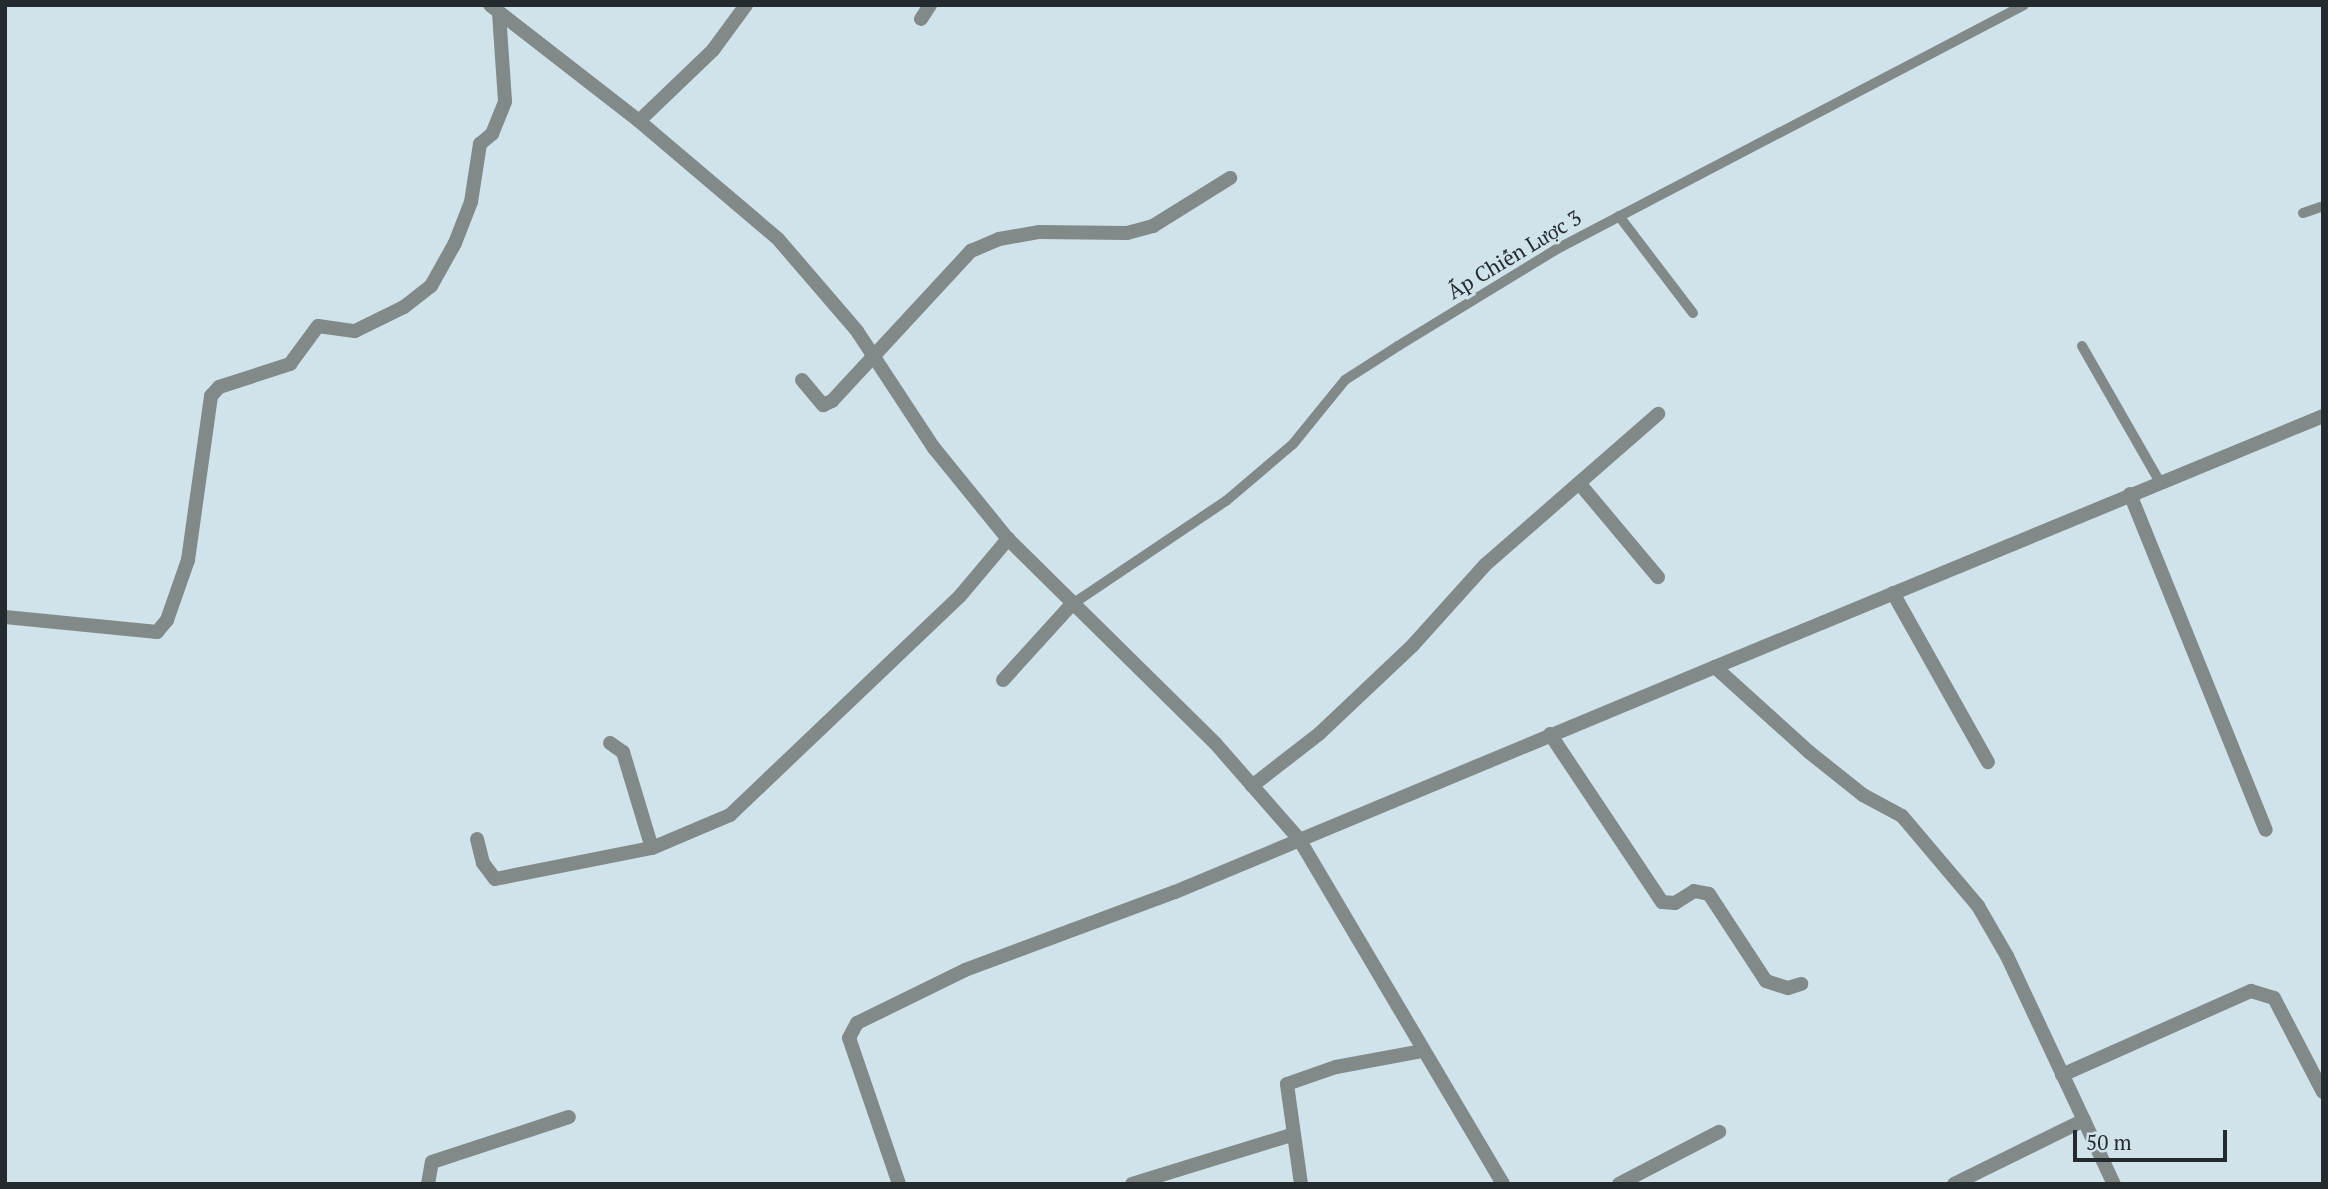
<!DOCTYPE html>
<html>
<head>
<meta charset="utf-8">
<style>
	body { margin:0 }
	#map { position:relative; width:2328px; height:1189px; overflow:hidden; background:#d0e3ea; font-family:"PT Serif",serif }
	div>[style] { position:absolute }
	.service>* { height:10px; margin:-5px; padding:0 5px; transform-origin:5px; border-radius:5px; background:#818989 }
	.minor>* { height:14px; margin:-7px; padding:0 7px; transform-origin:7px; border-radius:7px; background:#818989 }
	span { translate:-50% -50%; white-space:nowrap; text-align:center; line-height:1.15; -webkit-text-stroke:6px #d0e3ea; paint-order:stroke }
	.street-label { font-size:21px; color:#242b2e }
	.frame { position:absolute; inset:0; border:7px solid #242b2e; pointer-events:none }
	.scale { position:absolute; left:2073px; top:1130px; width:154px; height:32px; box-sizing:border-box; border:4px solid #242b2e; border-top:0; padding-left:9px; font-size:21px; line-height:24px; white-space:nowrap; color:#242b2e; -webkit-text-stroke:5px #d0e3ea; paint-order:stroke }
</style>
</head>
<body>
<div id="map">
	<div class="service">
		<div style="left:2303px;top:213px;width:21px;rotate:-19deg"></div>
		<div style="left:1619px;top:216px;width:122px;rotate:52.7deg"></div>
		<div style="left:2082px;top:346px;width:157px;rotate:60.2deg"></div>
		<div style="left:1071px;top:605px;width:187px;rotate:-33.9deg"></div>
		<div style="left:1226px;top:501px;width:88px;rotate:-40.4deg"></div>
		<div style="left:1293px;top:444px;width:82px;rotate:-50.9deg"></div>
		<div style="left:1345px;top:380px;width:63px;rotate:-32.7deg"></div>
		<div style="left:1398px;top:346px;width:184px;rotate:-31.4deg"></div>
		<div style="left:1555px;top:250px;width:529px;rotate:-27.58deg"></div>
	</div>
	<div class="minor">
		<div style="left:490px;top:5px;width:189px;rotate:37.9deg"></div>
		<div style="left:639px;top:121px;width:182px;rotate:40.3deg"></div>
		<div style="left:778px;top:239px;width:121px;rotate:49.3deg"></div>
		<div style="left:857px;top:331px;width:140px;rotate:56.7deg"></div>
		<div style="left:934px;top:448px;width:117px;rotate:50.9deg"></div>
		<div style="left:1008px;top:539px;width:291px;rotate:44.6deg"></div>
		<div style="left:1215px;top:743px;width:128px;rotate:48.8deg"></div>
		<div style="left:1299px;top:839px;width:401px;rotate:59.4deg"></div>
		<div style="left:921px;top:19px;width:17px;rotate:-57deg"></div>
		<div style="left:639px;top:121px;width:103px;rotate:-43.8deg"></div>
		<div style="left:713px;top:50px;width:56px;rotate:-53.7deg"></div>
		<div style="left:802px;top:380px;width:33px;rotate:50deg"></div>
		<div style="left:823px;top:405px;width:10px;rotate:-24deg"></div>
		<div style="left:832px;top:401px;width:205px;rotate:-47.2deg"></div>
		<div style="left:971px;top:251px;width:30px;rotate:-23deg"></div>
		<div style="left:999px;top:239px;width:41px;rotate:-9.9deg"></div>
		<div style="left:1039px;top:232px;width:88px;rotate:0.7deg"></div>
		<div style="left:1127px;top:233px;width:27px;rotate:-15deg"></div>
		<div style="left:1153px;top:226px;width:91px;rotate:-31.9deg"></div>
		<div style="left:1579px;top:483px;width:123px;rotate:50deg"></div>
		<div style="left:2130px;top:494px;width:362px;rotate:68deg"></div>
		<div style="left:1893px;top:593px;width:194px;rotate:60.7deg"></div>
		<div style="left:5px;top:617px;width:153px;rotate:5.6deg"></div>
		<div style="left:157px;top:632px;width:16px;rotate:-50deg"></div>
		<div style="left:167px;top:620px;width:64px;rotate:-70.7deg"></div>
		<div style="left:188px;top:560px;width:166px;rotate:-82deg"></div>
		<div style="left:211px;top:396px;width:12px;rotate:-48deg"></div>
		<div style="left:219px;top:387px;width:75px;rotate:-17.9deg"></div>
		<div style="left:290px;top:364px;width:47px;rotate:-53.6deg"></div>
		<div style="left:318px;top:326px;width:37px;rotate:8deg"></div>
		<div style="left:355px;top:331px;width:55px;rotate:-26.1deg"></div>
		<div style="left:404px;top:307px;width:34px;rotate:-38deg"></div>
		<div style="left:431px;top:286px;width:49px;rotate:-60.8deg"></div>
		<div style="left:455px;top:243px;width:44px;rotate:-68.7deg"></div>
		<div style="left:471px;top:202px;width:59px;rotate:-81.2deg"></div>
		<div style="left:480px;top:144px;width:16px;rotate:-40deg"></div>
		<div style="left:492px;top:134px;width:35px;rotate:-68deg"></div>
		<div style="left:505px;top:101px;width:89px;rotate:-93.9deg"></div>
		<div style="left:1715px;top:667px;width:658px;rotate:-22.43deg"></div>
		<div style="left:1003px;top:680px;width:101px;rotate:-47.8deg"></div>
		<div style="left:1550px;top:734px;width:202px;rotate:56.3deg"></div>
		<div style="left:1662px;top:902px;width:13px;rotate:4deg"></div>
		<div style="left:1675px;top:903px;width:22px;rotate:-32deg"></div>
		<div style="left:1694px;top:891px;width:15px;rotate:11deg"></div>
		<div style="left:1709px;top:894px;width:104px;rotate:56.8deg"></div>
		<div style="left:1766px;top:981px;width:23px;rotate:18deg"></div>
		<div style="left:1788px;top:988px;width:14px;rotate:-17deg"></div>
		<div style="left:610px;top:743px;width:16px;rotate:35deg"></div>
		<div style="left:623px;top:752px;width:100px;rotate:73.2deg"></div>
		<div style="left:1252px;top:786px;width:86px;rotate:-37.9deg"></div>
		<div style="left:1320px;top:733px;width:128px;rotate:-43.4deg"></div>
		<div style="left:1413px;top:645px;width:108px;rotate:-48deg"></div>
		<div style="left:1485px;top:565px;width:230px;rotate:-41.1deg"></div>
		<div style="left:477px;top:839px;width:25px;rotate:76deg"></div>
		<div style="left:483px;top:863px;width:20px;rotate:53deg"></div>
		<div style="left:495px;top:879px;width:160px;rotate:-11.2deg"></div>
		<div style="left:652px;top:848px;width:85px;rotate:-22.9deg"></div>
		<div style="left:730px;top:815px;width:318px;rotate:-43.6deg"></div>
		<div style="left:960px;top:596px;width:75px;rotate:-49.9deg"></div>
		<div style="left:2062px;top:1075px;width:207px;rotate:-24deg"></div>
		<div style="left:2251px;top:991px;width:24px;rotate:17deg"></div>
		<div style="left:2274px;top:998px;width:106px;rotate:62.5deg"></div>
		<div style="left:428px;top:1184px;width:22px;rotate:-80deg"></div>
		<div style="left:432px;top:1162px;width:144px;rotate:-18.2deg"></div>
		<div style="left:899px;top:1184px;width:154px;rotate:-108.9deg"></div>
		<div style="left:849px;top:1038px;width:17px;rotate:-62deg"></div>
		<div style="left:857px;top:1023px;width:120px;rotate:-26.1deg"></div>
		<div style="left:965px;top:970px;width:224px;rotate:-20.4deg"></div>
		<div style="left:1175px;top:892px;width:585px;rotate:-22.62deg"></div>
		<div style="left:1715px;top:667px;width:127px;rotate:42.1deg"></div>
		<div style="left:1809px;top:752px;width:69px;rotate:38.5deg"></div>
		<div style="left:1863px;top:795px;width:44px;rotate:28.3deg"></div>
		<div style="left:1902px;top:816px;width:118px;rotate:49.8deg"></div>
		<div style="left:1978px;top:906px;width:58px;rotate:59.9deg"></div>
		<div style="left:2007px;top:956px;width:252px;rotate:64.9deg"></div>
		<div style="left:1132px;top:1184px;width:166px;rotate:-17.1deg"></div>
		<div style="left:1301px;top:1184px;width:101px;rotate:-98deg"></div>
		<div style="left:1287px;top:1084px;width:52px;rotate:-19.1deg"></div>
		<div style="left:1336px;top:1067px;width:87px;rotate:-10.5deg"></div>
		<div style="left:1619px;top:1184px;width:113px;rotate:-27.5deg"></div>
		<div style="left:1954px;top:1184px;width:145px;rotate:-26.2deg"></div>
	</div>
	<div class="street-label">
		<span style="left:1514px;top:254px;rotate:-31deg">Ấp Chiến Lược 3</span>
	</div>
	<div class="frame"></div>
	<div class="scale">50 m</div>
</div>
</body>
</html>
